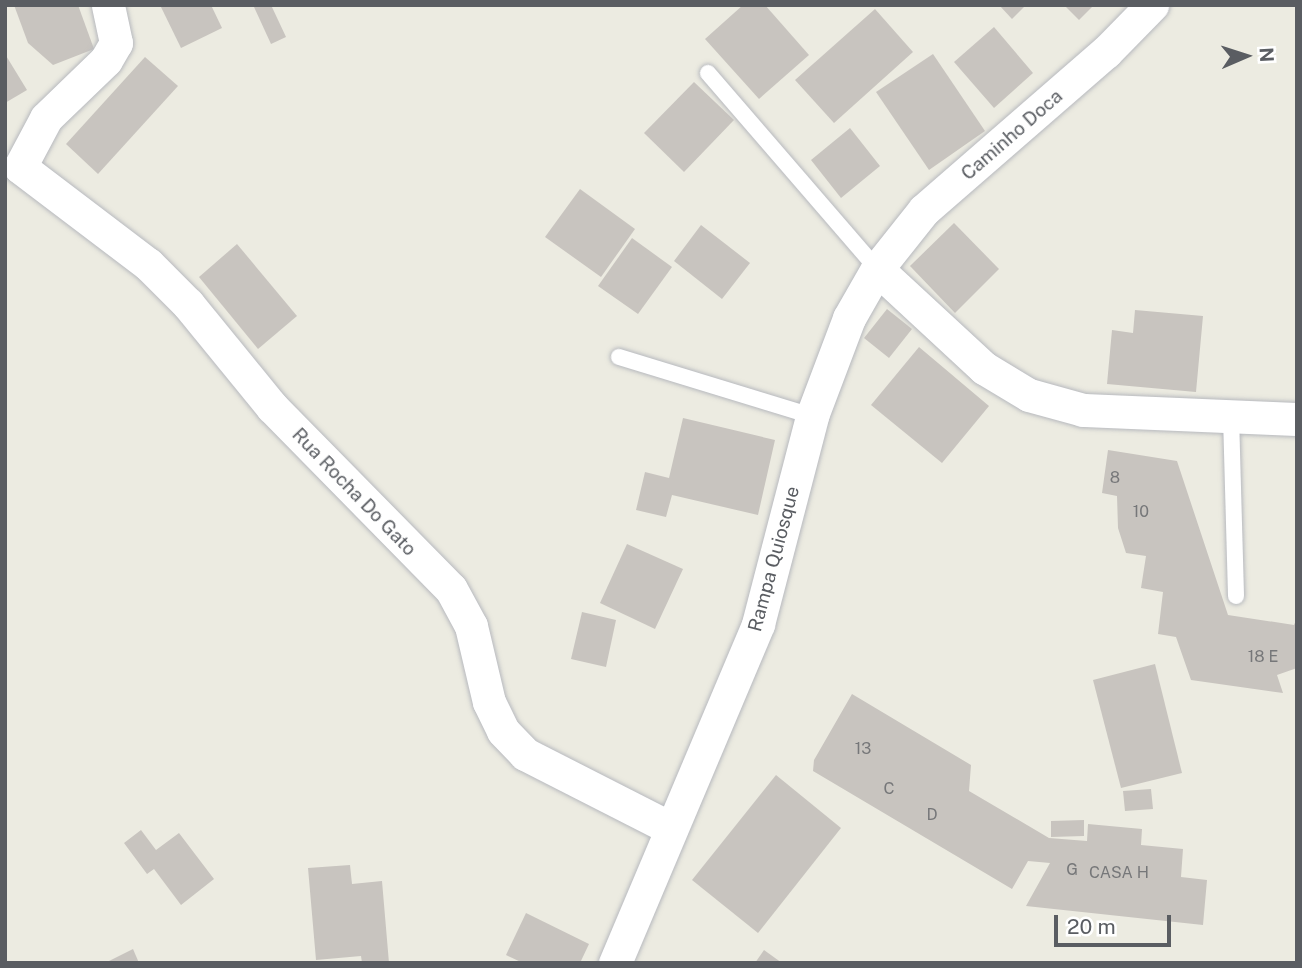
<!DOCTYPE html>
<html>
<head>
<meta charset="utf-8">
<style>
	body { margin:0 }
	#map { position:relative; width:1302px; height:968px; overflow:hidden; background:#ecebe1; font-family:"Public Sans",sans-serif }
	div>[style] { position:absolute }
	.building>* { inset:0; background:#c8c4bf }
	.roads { filter:drop-shadow(0 0 2px #b7b9be) drop-shadow(0 0 2px #b7b9be) }
	.lane>* { height:16px; margin:-8px; padding:0 8px; transform-origin:8px; border-radius:8px; background:#fff }
	.street>* { height:33px; margin:-16.5px; padding:0 16.5px; transform-origin:16.5px; border-radius:16.5px; background:#fff }
	span { translate:-50% -50%; white-space:nowrap; text-align:center; line-height:1.15; -webkit-text-stroke:7px #fff; paint-order:stroke }
	.number-label { font-size:16px; color:#767779 }
	.number-label span { -webkit-text-stroke-width:0 }
	.street-label { font-size:19px; color:#5a5d62 }
	.frame { position:absolute; inset:0; border:7px solid #5a5d62; pointer-events:none }
	.north { position:absolute; left:1211px; top:21px; width:70px; height:70px; -webkit-text-stroke:5px #fff; paint-order:stroke; rotate:87deg; font-size:19px; font-weight:700; line-height:28px; text-align:center; color:#5a5d62 }
	.north::after { content:''; display:block; margin:auto; width:24px; height:32px; background:#5a5d62; clip-path:polygon(50% 0,100% 100%,50% 72%,0 100%) }
	.scale { position:absolute; left:1054px; top:915px; width:117px; height:32px; box-sizing:border-box; border:4px solid #5a5d62; border-top:0; padding-left:9px; font-size:21px; line-height:24px; white-space:nowrap; color:#5a5d62; -webkit-text-stroke:5px #fff; paint-order:stroke }
</style>
</head>
<body>
<div id="map">
	<div class="building">
		<div style="clip-path:polygon(14px 5px,78px 5px,94px 49px,53px 65px,28px 43px)"></div>
		<div style="clip-path:polygon(160px 5px,211px 5px,222px 28px,181px 48px)"></div>
		<div style="clip-path:polygon(259px 5px,271px 5px,286px 37px,271px 44px,254px 7px)"></div>
		<div style="clip-path:polygon(743px 5px,765px 5px,809px 55px,759px 99px,705px 39px)"></div>
		<div style="clip-path:polygon(999px 5px,1026px 5px,1012px 19px)"></div>
		<div style="clip-path:polygon(1064px 5px,1094px 5px,1079px 20px)"></div>
		<div style="clip-path:polygon(875px 9px,913px 52px,834px 123px,795px 80px)"></div>
		<div style="clip-path:polygon(994px 27px,1033px 73px,994px 108px,954px 62px)"></div>
		<div style="clip-path:polygon(5px 54px,27px 90px,5px 103px)"></div>
		<div style="clip-path:polygon(933px 54px,985px 131px,929px 170px,876px 92px)"></div>
		<div style="clip-path:polygon(145px 57px,178px 86px,98px 174px,66px 144px)"></div>
		<div style="clip-path:polygon(694px 82px,734px 120px,684px 172px,644px 133px)"></div>
		<div style="clip-path:polygon(850px 128px,880px 166px,841px 198px,811px 160px)"></div>
		<div style="clip-path:polygon(580px 189px,635px 229px,601px 277px,545px 237px)"></div>
		<div style="clip-path:polygon(954px 223px,999px 269px,955px 313px,910px 266px)"></div>
		<div style="clip-path:polygon(701px 225px,750px 263px,722px 299px,674px 261px)"></div>
		<div style="clip-path:polygon(632px 238px,672px 267px,638px 314px,598px 286px)"></div>
		<div style="clip-path:polygon(237px 244px,297px 316px,258px 349px,199px 277px)"></div>
		<div style="clip-path:polygon(887px 309px,912px 329px,889px 358px,864px 338px)"></div>
		<div style="clip-path:polygon(1135px 310px,1203px 316px,1196px 392px,1107px 384px,1112px 330px,1133px 333px)"></div>
		<div style="clip-path:polygon(919px 347px,989px 406px,942px 463px,871px 405px)"></div>
		<div style="clip-path:polygon(683px 418px,775px 440px,758px 515px,672px 495px,666px 517px,636px 510px,645px 472px,669px 478px)"></div>
		<div style="clip-path:polygon(1108px 450px,1177px 461px,1228px 615px,1294px 625px,1297px 618px,1297px 668px,1277px 675px,1283px 693px,1191px 680px,1176px 637px,1158px 634px,1163px 592px,1141px 588px,1146px 556px,1126px 553px,1118px 528px,1117px 496px,1102px 493px)"></div>
		<div style="clip-path:polygon(627px 544px,683px 569px,655px 629px,600px 603px)"></div>
		<div style="clip-path:polygon(582px 612px,616px 620px,606px 667px,571px 659px)"></div>
		<div style="clip-path:polygon(1155px 664px,1182px 773px,1121px 788px,1093px 680px)"></div>
		<div style="clip-path:polygon(852px 694px,971px 765px,969px 791px,1049px 838px,1087px 841px,1088px 824px,1142px 829px,1141px 845px,1183px 849px,1181px 877px,1207px 880px,1203px 925px,1026px 906px,1050px 863px,1028px 861px,1012px 889px,813px 771px,814px 760px)"></div>
		<div style="clip-path:polygon(776px 775px,841px 828px,758px 933px,692px 880px)"></div>
		<div style="clip-path:polygon(1151px 789px,1153px 809px,1125px 811px,1123px 791px)"></div>
		<div style="clip-path:polygon(1084px 820px,1084px 836px,1051px 837px,1051px 821px)"></div>
		<div style="clip-path:polygon(141px 830px,156px 850px,179px 833px,214px 879px,181px 905px,154px 869px,147px 874px,124px 843px)"></div>
		<div style="clip-path:polygon(350px 865px,352px 884px,382px 881px,389px 963px,362px 963px,361px 956px,316px 960px,308px 868px)"></div>
		<div style="clip-path:polygon(526px 913px,589px 944px,580px 963px,523px 963px,506px 955px)"></div>
		<div style="clip-path:polygon(133px 949px,139px 963px,105px 963px)"></div>
		<div style="clip-path:polygon(764px 950px,782px 963px,755px 963px)"></div>
	</div>
	<div class="roads">
		<div class="lane">
			<div style="left:708px;top:73px;width:259px;rotate:49.2deg"></div>
			<div style="left:619px;top:357px;width:202px;rotate:17deg"></div>
			<div style="left:1231px;top:416px;width:180px;rotate:88.4deg"></div>
		</div>
		<div class="street">
			<div style="left:20px;top:167px;width:161px;rotate:37.2deg"></div>
			<div style="left:148px;top:264px;width:57px;rotate:45deg"></div>
			<div style="left:188px;top:304px;width:133px;rotate:50.8deg"></div>
			<div style="left:272px;top:407px;width:255px;rotate:45.5deg"></div>
			<div style="left:451px;top:589px;width:42px;rotate:61.6deg"></div>
			<div style="left:471px;top:626px;width:78px;rotate:76.7deg"></div>
			<div style="left:489px;top:702px;width:32px;rotate:64deg"></div>
			<div style="left:503px;top:731px;width:32px;rotate:46deg"></div>
			<div style="left:525px;top:754px;width:163px;rotate:27deg"></div>
			<div style="left:20px;top:167px;width:55px;rotate:-62deg"></div>
			<div style="left:46px;top:118px;width:83px;rotate:-44deg"></div>
			<div style="left:106px;top:60px;width:20px;rotate:-60deg"></div>
			<div style="left:116px;top:43px;width:39px;rotate:-102deg"></div>
			<div style="left:877px;top:269px;width:146px;rotate:42.8deg"></div>
			<div style="left:984px;top:368px;width:52px;rotate:31deg"></div>
			<div style="left:1029px;top:395px;width:56px;rotate:15.5deg"></div>
			<div style="left:1083px;top:410px;width:214px;rotate:2.4deg"></div>
			<div style="left:615px;top:963px;width:368px;rotate:-67.1deg"></div>
			<div style="left:758px;top:624px;width:215px;rotate:-75.4deg"></div>
			<div style="left:812px;top:416px;width:105px;rotate:-69.3deg"></div>
			<div style="left:849px;top:318px;width:56px;rotate:-60.3deg"></div>
			<div style="left:877px;top:269px;width:75px;rotate:-51.5deg"></div>
			<div style="left:924px;top:210px;width:241px;rotate:-41deg"></div>
			<div style="left:1106px;top:52px;width:66px;rotate:-45.6deg"></div>
		</div>
	</div>
	<div class="number-label">
		<span style="left:1115px;top:478px">8</span>
		<span style="left:1141px;top:512px">10</span>
		<span style="left:1263px;top:657px">18 E</span>
		<span style="left:863px;top:749px">13</span>
		<span style="left:889px;top:789px">C</span>
		<span style="left:932px;top:815px">D</span>
		<span style="left:1072px;top:870px">G</span>
		<span style="left:1119px;top:873px">CASA H</span>
	</div>
	<div class="street-label">
		<span style="left:1012px;top:135px;rotate:-41deg">Caminho Doca</span>
		<span style="left:354px;top:492px;rotate:46deg">Rua Rocha Do Gato</span>
		<span style="left:774px;top:559px;rotate:-75deg">Rampa Quiosque</span>
	</div>
	<div class="frame"></div>
	<div class="north">N</div>
	<div class="scale">20 m</div>
</div>
</body>
</html>
